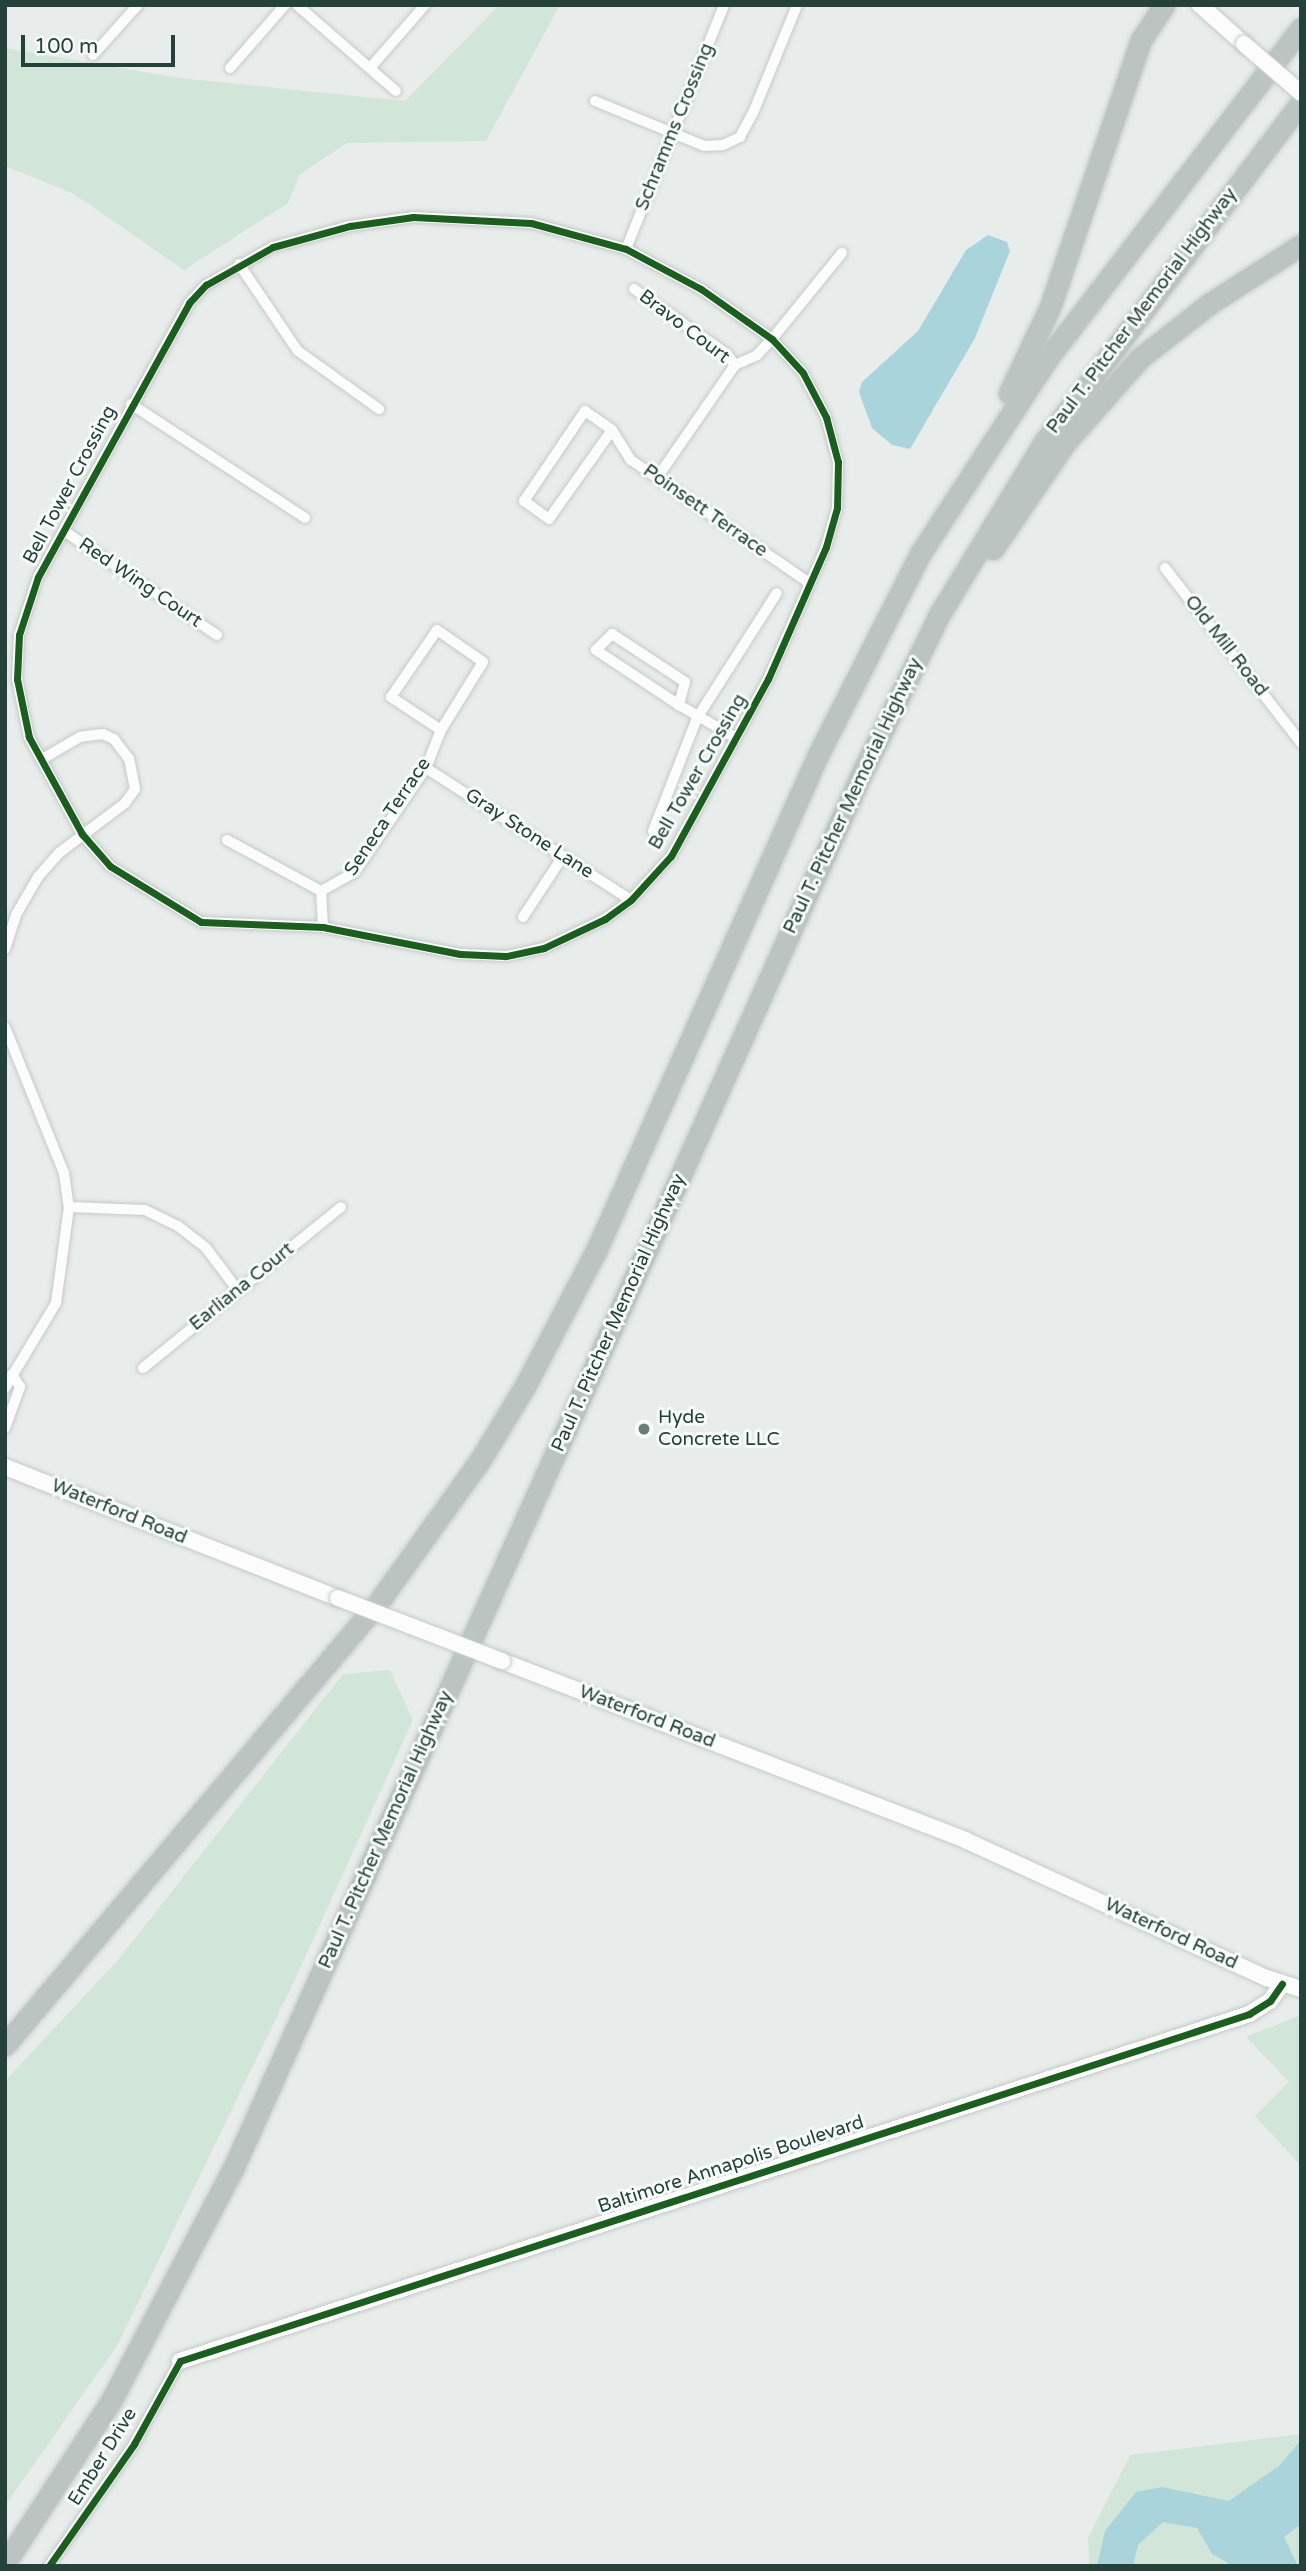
<!DOCTYPE html>
<html>
<head>
<meta charset="utf-8">
<style>
	body { margin:0 }
	#map { position:relative; width:1306px; height:2571px; overflow:hidden; background:#e8edeb; font-family:"Varela Round",sans-serif }
	div>[style] { position:absolute }
	.green>* { inset:0; background:#d1e6d8 }
	.water>* { inset:0; background:#a9d4db }
	.roads { filter:drop-shadow(0 0 2px #c5cac8) drop-shadow(0 0 2px #c5cac8) }
	.street>* { height:10px; margin:-5px; padding:0 5px; transform-origin:5px; border-radius:5px; background:#fcfcfc }
	.secondary>* { height:16px; margin:-8px; padding:0 8px; transform-origin:8px; border-radius:8px; background:#fcfcfc }
	.highway>* { height:21px; margin:-10.5px; padding:0 10.5px; transform-origin:10.5px; border-radius:10.5px; background:#bcc4c2 }
	.bridges { filter:drop-shadow(0 0 2px #c3cbc8) drop-shadow(0 0 2px #c3cbc8) }
	.secondary-bridge>* { height:16px; margin:-8px; padding:0 8px; transform-origin:8px; border-radius:8px; background:#fcfcfc }
	.cycleway>* { height:7px; margin:-3.5px; padding:0 3.5px; transform-origin:3.5px; border-radius:3.5px; background:#1b5e20 }
	.dots>* { width:19px; height:19px; translate:-50% -50%; box-sizing:border-box; border:4px solid #f7fbf9; border-radius:50% }
	span { translate:-50% -50%; white-space:nowrap; text-align:center; line-height:1.15; -webkit-text-stroke:6px #f7fbf9; paint-order:stroke }
	.street-label { font-size:19px; color:#24423a }
	.poi-label { font-size:19px; color:#24423a }
	.left { translate:0 -50%; text-align:left }
	.frame { position:absolute; inset:0; border:7px solid #24423a; pointer-events:none }
	.scale { position:absolute; left:21px; top:35px; width:154px; height:32px; box-sizing:border-box; border:4px solid #24423a; border-top:0; padding-left:9px; font-size:21px; line-height:24px; white-space:nowrap; color:#24423a; -webkit-text-stroke:5px #f7fbf9; paint-order:stroke }
</style>
</head>
<body>
<div id="map">
	<div class="green">
		<div style="clip-path:polygon(499px 5px,560px 5px,486px 141px,347px 143px,300px 174px,288px 203px,184px 270px,74px 194px,5px 166px,5px 48px,179px 78px,405px 101px)"></div>
		<div style="clip-path:polygon(390px 1670px,413px 1720px,292px 1986px,118px 2344px,5px 2506px,5px 2081px,117px 1961px,343px 1674px)"></div>
		<div style="clip-path:polygon(1301px 2015px,1301px 2166px,1255px 2116px,1289px 2082px,1246px 2037px)"></div>
		<div style="clip-path:polygon(1301px 2434px,1301px 2566px,1089px 2566px,1088px 2538px,1130px 2455px)"></div>
	</div>
	<div class="water">
		<div style="clip-path:polygon(988px 235px,1007px 242px,1010px 251px,975px 338px,910px 449px,892px 445px,872px 428px,859px 392px,862px 382px,918px 331px,966px 250px)"></div>
		<div style="clip-path:polygon(1301px 2440px,1301px 2524px,1284px 2537px,1298px 2566px,1233px 2566px,1212px 2554px,1197px 2528px,1163px 2522px,1138px 2545px,1133px 2566px,1097px 2566px,1105px 2531px,1136px 2492px,1162px 2487px,1229px 2501px,1280px 2465px)"></div>
	</div>
	<div class="roads">
		<div class="street">
			<div style="left:297px;top:5px;width:131px;rotate:41deg"></div>
			<div style="left:93px;top:55px;width:67px;rotate:-48deg"></div>
			<div style="left:230px;top:68px;width:84px;rotate:-48.9deg"></div>
			<div style="left:370px;top:68px;width:84px;rotate:-48.9deg"></div>
			<div style="left:595px;top:101px;width:118px;rotate:22.4deg"></div>
			<div style="left:704px;top:146px;width:19px;rotate:-3deg"></div>
			<div style="left:723px;top:145px;width:19px;rotate:-25deg"></div>
			<div style="left:740px;top:137px;width:27px;rotate:-62deg"></div>
			<div style="left:753px;top:113px;width:117px;rotate:-67.8deg"></div>
			<div style="left:413px;top:217px;width:118px;rotate:2.9deg"></div>
			<div style="left:531px;top:223px;width:98px;rotate:15.3deg"></div>
			<div style="left:626px;top:249px;width:85px;rotate:28.1deg"></div>
			<div style="left:701px;top:289px;width:87px;rotate:35.2deg"></div>
			<div style="left:772px;top:339px;width:46px;rotate:47.6deg"></div>
			<div style="left:803px;top:373px;width:50px;rotate:62.4deg"></div>
			<div style="left:826px;top:417px;width:47px;rotate:75.1deg"></div>
			<div style="left:838px;top:462px;width:46px;rotate:91.2deg"></div>
			<div style="left:837px;top:508px;width:41px;rotate:105.8deg"></div>
			<div style="left:826px;top:547px;width:144px;rotate:113.7deg"></div>
			<div style="left:768px;top:679px;width:202px;rotate:118.7deg"></div>
			<div style="left:671px;top:856px;width:59px;rotate:132.3deg"></div>
			<div style="left:631px;top:900px;width:32px;rotate:144deg"></div>
			<div style="left:605px;top:919px;width:68px;rotate:154.6deg"></div>
			<div style="left:544px;top:948px;width:40px;rotate:168deg"></div>
			<div style="left:505px;top:956px;width:45px;rotate:-177.5deg"></div>
			<div style="left:460px;top:954px;width:140px;rotate:-168.9deg"></div>
			<div style="left:323px;top:927px;width:122px;rotate:-177.7deg"></div>
			<div style="left:201px;top:922px;width:107px;rotate:-148.4deg"></div>
			<div style="left:110px;top:866px;width:43px;rotate:-131.2deg"></div>
			<div style="left:82px;top:834px;width:111px;rotate:-118.7deg"></div>
			<div style="left:29px;top:737px;width:59px;rotate:-101.7deg"></div>
			<div style="left:17px;top:679px;width:44px;rotate:-87.4deg"></div>
			<div style="left:19px;top:635px;width:61px;rotate:-71.9deg"></div>
			<div style="left:38px;top:577px;width:313px;rotate:-61.1deg"></div>
			<div style="left:189px;top:303px;width:25px;rotate:-47deg"></div>
			<div style="left:206px;top:285px;width:77px;rotate:-29.6deg"></div>
			<div style="left:273px;top:247px;width:80px;rotate:-15.3deg"></div>
			<div style="left:350px;top:226px;width:64px;rotate:-8.1deg"></div>
			<div style="left:626px;top:249px;width:263px;rotate:-68.1deg"></div>
			<div style="left:239px;top:264px;width:105px;rotate:55.9deg"></div>
			<div style="left:298px;top:351px;width:100px;rotate:35.6deg"></div>
			<div style="left:634px;top:289px;width:113px;rotate:35deg"></div>
			<div style="left:727px;top:354px;width:14px;rotate:54deg"></div>
			<div style="left:131px;top:404px;width:208px;rotate:33.2deg"></div>
			<div style="left:585px;top:411px;width:33px;rotate:35deg"></div>
			<div style="left:612px;top:430px;width:109px;rotate:125.3deg"></div>
			<div style="left:549px;top:519px;width:31px;rotate:-144deg"></div>
			<div style="left:524px;top:501px;width:109px;rotate:-55.9deg"></div>
			<div style="left:612px;top:430px;width:36px;rotate:58deg"></div>
			<div style="left:631px;top:460px;width:216px;rotate:34.6deg"></div>
			<div style="left:657px;top:478px;width:137px;rotate:-55.4deg"></div>
			<div style="left:735px;top:365px;width:24px;rotate:-24deg"></div>
			<div style="left:757px;top:355px;width:22px;rotate:-47deg"></div>
			<div style="left:772px;top:339px;width:111px;rotate:-50.9deg"></div>
			<div style="left:64px;top:531px;width:185px;rotate:34.2deg"></div>
			<div style="left:1165px;top:568px;width:222px;rotate:52.1deg"></div>
			<div style="left:437px;top:630px;width:56px;rotate:34.8deg"></div>
			<div style="left:483px;top:662px;width:80px;rotate:121.7deg"></div>
			<div style="left:441px;top:730px;width:60px;rotate:-146.6deg"></div>
			<div style="left:391px;top:697px;width:81px;rotate:-55.5deg"></div>
			<div style="left:612px;top:634px;width:87px;rotate:33.3deg"></div>
			<div style="left:685px;top:682px;width:24px;rotate:105deg"></div>
			<div style="left:679px;top:705px;width:100px;rotate:-146.5deg"></div>
			<div style="left:596px;top:650px;width:23px;rotate:-45deg"></div>
			<div style="left:679px;top:705px;width:66px;rotate:30.1deg"></div>
			<div style="left:426px;top:768px;width:244px;rotate:32.8deg"></div>
			<div style="left:653px;top:831px;width:121px;rotate:-68.7deg"></div>
			<div style="left:697px;top:718px;width:148px;rotate:-57.4deg"></div>
			<div style="left:227px;top:840px;width:107px;rotate:28.5deg"></div>
			<div style="left:523px;top:917px;width:73px;rotate:-56.7deg"></div>
			<div style="left:323px;top:927px;width:36px;rotate:-93deg"></div>
			<div style="left:321px;top:891px;width:39px;rotate:-29deg"></div>
			<div style="left:355px;top:872px;width:126px;rotate:-55.7deg"></div>
			<div style="left:426px;top:768px;width:41px;rotate:-68.5deg"></div>
			<div style="left:5px;top:949px;width:38px;rotate:-72deg"></div>
			<div style="left:17px;top:913px;width:42px;rotate:-59.7deg"></div>
			<div style="left:38px;top:877px;width:32px;rotate:-49deg"></div>
			<div style="left:59px;top:853px;width:83px;rotate:-37.1deg"></div>
			<div style="left:125px;top:803px;width:17px;rotate:-54deg"></div>
			<div style="left:135px;top:789px;width:31px;rotate:-101deg"></div>
			<div style="left:129px;top:759px;width:25px;rotate:-127deg"></div>
			<div style="left:114px;top:739px;width:12px;rotate:-156deg"></div>
			<div style="left:103px;top:734px;width:23px;rotate:173deg"></div>
			<div style="left:80px;top:737px;width:44px;rotate:149.9deg"></div>
			<div style="left:5px;top:1027px;width:157px;rotate:68deg"></div>
			<div style="left:64px;top:1173px;width:34px;rotate:82deg"></div>
			<div style="left:69px;top:1207px;width:97px;rotate:97.7deg"></div>
			<div style="left:56px;top:1303px;width:99px;rotate:121deg"></div>
			<div style="left:69px;top:1207px;width:76px;rotate:2.3deg"></div>
			<div style="left:145px;top:1210px;width:37px;rotate:26deg"></div>
			<div style="left:178px;top:1226px;width:36px;rotate:38deg"></div>
			<div style="left:206px;top:1248px;width:51px;rotate:52.9deg"></div>
			<div style="left:143px;top:1368px;width:255px;rotate:-39.1deg"></div>
			<div style="left:5px;top:1428px;width:44px;rotate:-69.9deg"></div>
			<div style="left:20px;top:1387px;width:15px;rotate:-122deg"></div>
			<div style="left:49px;top:2566px;width:149px;rotate:-55.1deg"></div>
			<div style="left:134px;top:2444px;width:95px;rotate:-61deg"></div>
		</div>
		<div class="secondary">
			<div style="left:1200px;top:5px;width:59px;rotate:41.6deg"></div>
			<div style="left:5px;top:1467px;width:358px;rotate:21.5deg"></div>
			<div style="left:502px;top:1661px;width:496px;rotate:21.1deg"></div>
			<div style="left:965px;top:1840px;width:332px;rotate:24.6deg"></div>
			<div style="left:1267px;top:1978px;width:36px;rotate:18deg"></div>
			<div style="left:180px;top:2361px;width:1124px;rotate:-17.98deg"></div>
			<div style="left:1249px;top:2014px;width:25px;rotate:-32deg"></div>
			<div style="left:1270px;top:2001px;width:21px;rotate:-55deg"></div>
		</div>
		<div class="highway">
			<div style="left:1009px;top:393px;width:95px;rotate:-64.5deg"></div>
			<div style="left:1050px;top:307px;width:282px;rotate:-71.2deg"></div>
			<div style="left:1141px;top:40px;width:42px;rotate:-56.7deg"></div>
			<div style="left:993px;top:549px;width:128px;rotate:-55.8deg"></div>
			<div style="left:1065px;top:443px;width:113px;rotate:-48.6deg"></div>
			<div style="left:1140px;top:358px;width:88px;rotate:-38deg"></div>
			<div style="left:1209px;top:304px;width:109px;rotate:-32.7deg"></div>
			<div style="left:5px;top:2045px;width:577px;rotate:-49.85deg"></div>
			<div style="left:377px;top:1604px;width:177px;rotate:-54.4deg"></div>
			<div style="left:480px;top:1460px;width:87px;rotate:-58.7deg"></div>
			<div style="left:525px;top:1386px;width:153px;rotate:-62.3deg"></div>
			<div style="left:596px;top:1251px;width:543px;rotate:-65.89deg"></div>
			<div style="left:818px;top:755px;width:225px;rotate:-63.1deg"></div>
			<div style="left:920px;top:554px;width:233px;rotate:-56.9deg"></div>
			<div style="left:1047px;top:359px;width:417px;rotate:-52.5deg"></div>
			<div style="left:5px;top:2563px;width:194px;rotate:-56.8deg"></div>
			<div style="left:111px;top:2401px;width:262px;rotate:-62.3deg"></div>
			<div style="left:233px;top:2169px;width:1527px;rotate:-65.75deg"></div>
			<div style="left:860px;top:777px;width:180px;rotate:-64deg"></div>
			<div style="left:939px;top:615px;width:204px;rotate:-58.7deg"></div>
			<div style="left:1045px;top:441px;width:424px;rotate:-52.9deg"></div>
		</div>
	</div>
	<div class="bridges">
		<div class="secondary-bridge">
			<div style="left:1244px;top:44px;width:75px;rotate:40.7deg"></div>
			<div style="left:338px;top:1598px;width:176px;rotate:21deg"></div>
		</div>
	</div>
	<div class="cycleway">
		<div style="left:413px;top:217px;width:118px;rotate:2.9deg"></div>
		<div style="left:531px;top:223px;width:98px;rotate:15.3deg"></div>
		<div style="left:626px;top:249px;width:85px;rotate:28.1deg"></div>
		<div style="left:701px;top:289px;width:87px;rotate:35.2deg"></div>
		<div style="left:772px;top:339px;width:46px;rotate:47.6deg"></div>
		<div style="left:803px;top:373px;width:50px;rotate:62.4deg"></div>
		<div style="left:826px;top:417px;width:47px;rotate:75.1deg"></div>
		<div style="left:838px;top:462px;width:46px;rotate:91.2deg"></div>
		<div style="left:837px;top:508px;width:41px;rotate:105.8deg"></div>
		<div style="left:826px;top:547px;width:144px;rotate:113.7deg"></div>
		<div style="left:768px;top:679px;width:202px;rotate:118.7deg"></div>
		<div style="left:671px;top:856px;width:59px;rotate:132.3deg"></div>
		<div style="left:631px;top:900px;width:32px;rotate:144deg"></div>
		<div style="left:605px;top:919px;width:68px;rotate:154.6deg"></div>
		<div style="left:544px;top:948px;width:40px;rotate:168deg"></div>
		<div style="left:505px;top:956px;width:45px;rotate:-177.5deg"></div>
		<div style="left:460px;top:954px;width:140px;rotate:-168.9deg"></div>
		<div style="left:323px;top:927px;width:122px;rotate:-177.7deg"></div>
		<div style="left:201px;top:922px;width:107px;rotate:-148.4deg"></div>
		<div style="left:110px;top:866px;width:43px;rotate:-131.2deg"></div>
		<div style="left:82px;top:834px;width:111px;rotate:-118.7deg"></div>
		<div style="left:29px;top:737px;width:59px;rotate:-101.7deg"></div>
		<div style="left:17px;top:679px;width:44px;rotate:-87.4deg"></div>
		<div style="left:19px;top:635px;width:61px;rotate:-71.9deg"></div>
		<div style="left:38px;top:577px;width:313px;rotate:-61.1deg"></div>
		<div style="left:189px;top:303px;width:25px;rotate:-47deg"></div>
		<div style="left:206px;top:285px;width:77px;rotate:-29.6deg"></div>
		<div style="left:273px;top:247px;width:80px;rotate:-15.3deg"></div>
		<div style="left:350px;top:226px;width:64px;rotate:-8.1deg"></div>
		<div style="left:49px;top:2566px;width:149px;rotate:-55.1deg"></div>
		<div style="left:134px;top:2444px;width:95px;rotate:-61deg"></div>
		<div style="left:180px;top:2361px;width:1124px;rotate:-17.98deg"></div>
		<div style="left:1249px;top:2014px;width:25px;rotate:-32deg"></div>
		<div style="left:1270px;top:2001px;width:21px;rotate:-55deg"></div>
	</div>
	<div class="dots">
		<div style="left:644px;top:1429px;background:#697e78"></div>
	</div>
	<div class="street-label">
		<span style="left:675px;top:127px;rotate:-68deg">Schramms Crossing</span>
		<span style="left:1142px;top:311px;rotate:-53deg">Paul T. Pitcher Memorial Highway</span>
		<span style="left:684px;top:327px;rotate:37deg">Bravo Court</span>
		<span style="left:70px;top:485px;rotate:-62deg">Bell Tower Crossing</span>
		<span style="left:705px;top:511px;rotate:35deg">Poinsett Terrace</span>
		<span style="left:140px;top:583px;rotate:34deg">Red Wing Court</span>
		<span style="left:1226px;top:646px;rotate:52deg">Old Mill Road</span>
		<span style="left:698px;top:772px;rotate:-60deg">Bell Tower Crossing</span>
		<span style="left:853px;top:796px;rotate:-65deg">Paul T. Pitcher Memorial Highway</span>
		<span style="left:388px;top:817px;rotate:-56deg">Seneca Terrace</span>
		<span style="left:529px;top:834px;rotate:33deg">Gray Stone Lane</span>
		<span style="left:242px;top:1287px;rotate:-39deg">Earliana Court</span>
		<span style="left:619px;top:1313px;rotate:-66deg">Paul T. Pitcher Memorial Highway</span>
		<span style="left:119px;top:1512px;rotate:22deg">Waterford Road</span>
		<span style="left:647px;top:1717px;rotate:21deg">Waterford Road</span>
		<span style="left:386px;top:1830px;rotate:-66deg">Paul T. Pitcher Memorial Highway</span>
		<span style="left:1171px;top:1934px;rotate:25deg">Waterford Road</span>
		<span style="left:731px;top:2165px;rotate:-18deg">Baltimore Annapolis Boulevard</span>
		<span style="left:103px;top:2457px;rotate:-58deg">Ember Drive</span>
	</div>
	<div class="poi-label">
		<span class="left" style="left:658px;top:1429px">Hyde<br>Concrete LLC</span>
	</div>
	<div class="frame"></div>
	<div class="scale">100 m</div>
</div>
</body>
</html>
